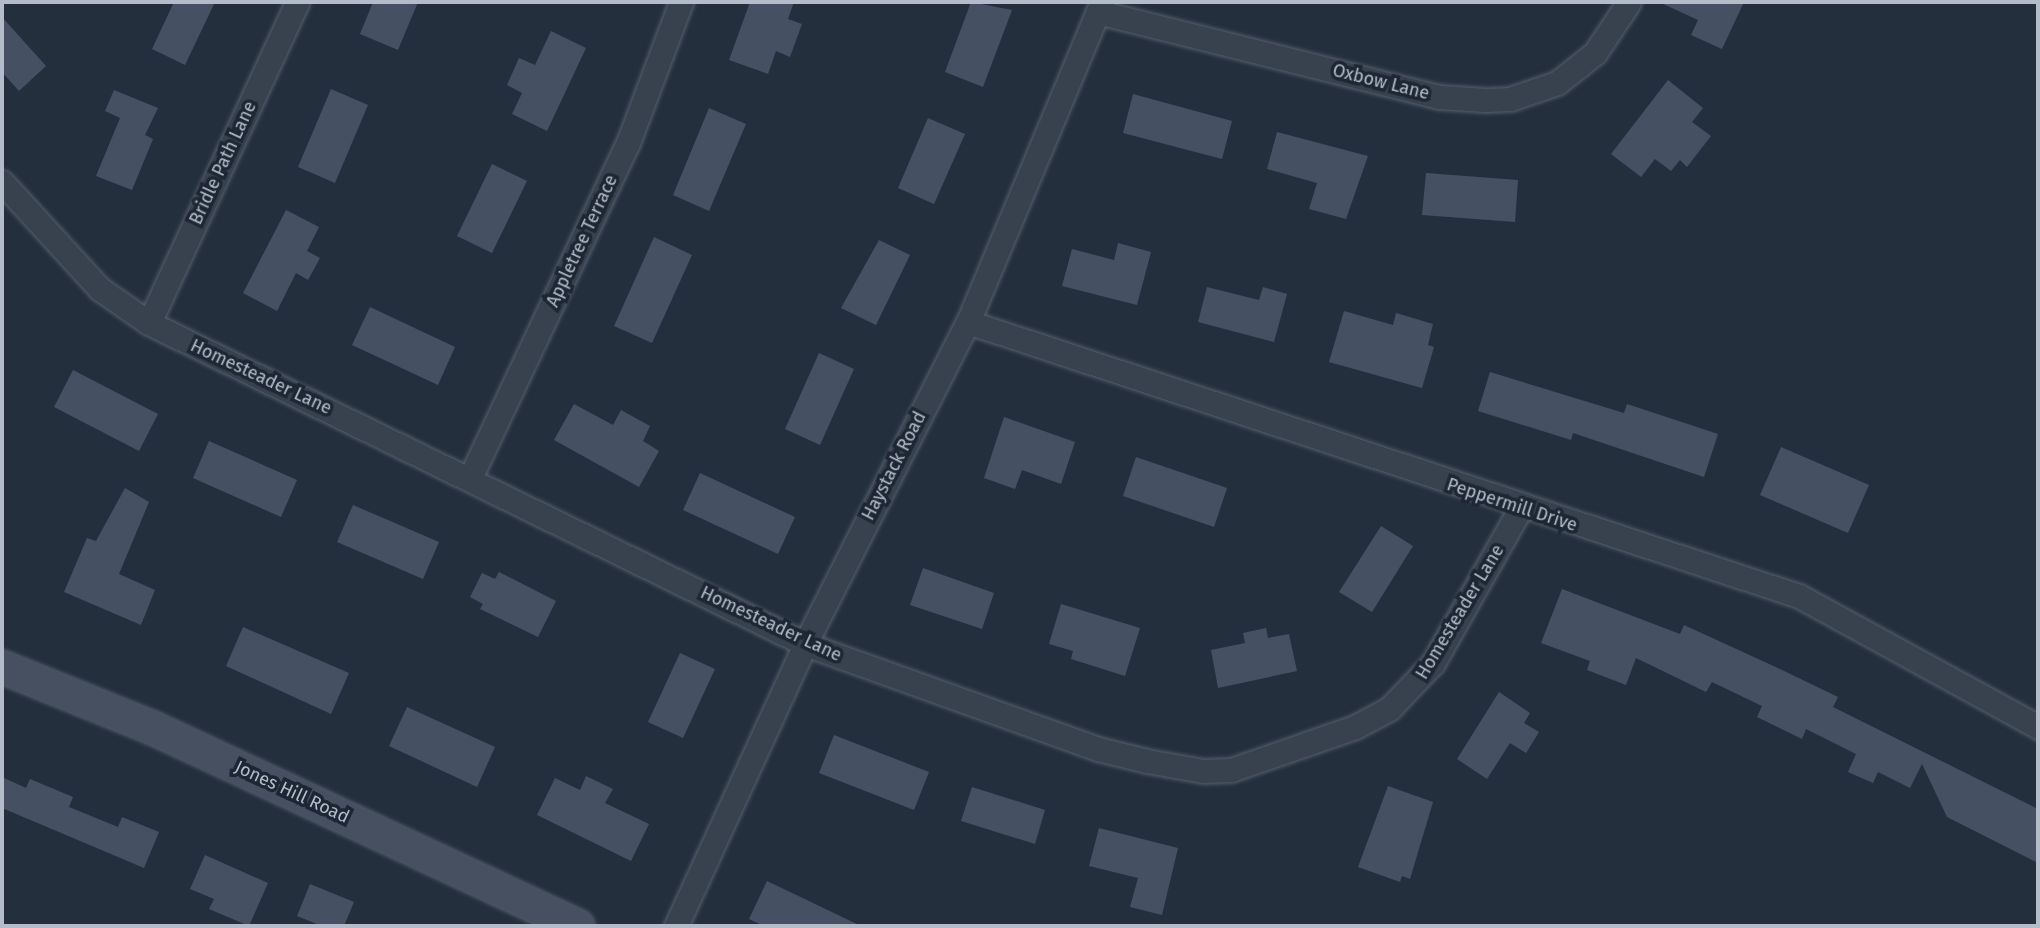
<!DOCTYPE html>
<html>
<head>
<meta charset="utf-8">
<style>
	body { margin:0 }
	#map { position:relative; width:2040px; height:928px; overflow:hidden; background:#242f3e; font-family:"Fira Sans",sans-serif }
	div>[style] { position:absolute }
	.building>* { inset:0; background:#455162 }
	.roads { filter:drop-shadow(0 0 2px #565f6c) drop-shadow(0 0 2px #565f6c) }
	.street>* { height:23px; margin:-11.5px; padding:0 11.5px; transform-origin:11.5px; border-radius:11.5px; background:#38414e }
	.secondary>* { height:32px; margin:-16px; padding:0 16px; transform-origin:16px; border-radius:16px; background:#465061 }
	span { translate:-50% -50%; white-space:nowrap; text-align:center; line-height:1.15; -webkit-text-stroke:7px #1d2633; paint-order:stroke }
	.street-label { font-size:18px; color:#b4bcc9 }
	.frame { position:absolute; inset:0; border:4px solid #b4bcc9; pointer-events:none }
</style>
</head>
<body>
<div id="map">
	<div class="building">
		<div style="clip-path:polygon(174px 2px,215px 2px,185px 65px,152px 49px)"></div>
		<div style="clip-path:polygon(373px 2px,418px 2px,398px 50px,360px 34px)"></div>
		<div style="clip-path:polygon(750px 2px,794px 2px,788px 19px,802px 24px,790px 57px,776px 51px,768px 74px,729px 60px)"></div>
		<div style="clip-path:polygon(971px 2px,1012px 10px,983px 87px,945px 72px)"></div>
		<div style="clip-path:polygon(1659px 2px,1744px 2px,1722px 49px,1691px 35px,1698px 20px)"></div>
		<div style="clip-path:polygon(2px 17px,46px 66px,19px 91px,2px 72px)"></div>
		<div style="clip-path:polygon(551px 31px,586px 48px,547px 131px,512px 114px,522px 93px,507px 85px,519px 58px,535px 65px)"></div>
		<div style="clip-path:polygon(1668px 80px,1703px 108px,1692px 122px,1711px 136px,1687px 167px,1680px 160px,1671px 171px,1655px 159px,1641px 177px,1611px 154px)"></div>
		<div style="clip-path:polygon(331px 89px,368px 105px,335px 183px,298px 167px)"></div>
		<div style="clip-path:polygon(114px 90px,158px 108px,145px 135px,153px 139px,132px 190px,96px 176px,120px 118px,105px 111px)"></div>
		<div style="clip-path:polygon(1133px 94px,1232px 121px,1222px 159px,1123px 133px)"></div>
		<div style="clip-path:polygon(709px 108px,746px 124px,709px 211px,673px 195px)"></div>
		<div style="clip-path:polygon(928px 118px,965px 134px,934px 204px,898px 188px)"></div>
		<div style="clip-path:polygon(1277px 132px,1368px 156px,1346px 219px,1309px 209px,1317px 183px,1267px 169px)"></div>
		<div style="clip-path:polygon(492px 164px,527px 181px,492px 253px,457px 236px)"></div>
		<div style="clip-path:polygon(1426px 173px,1518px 180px,1515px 222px,1422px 215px)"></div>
		<div style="clip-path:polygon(286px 210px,319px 227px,307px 251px,320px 258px,308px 280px,296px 273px,277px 311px,243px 293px)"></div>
		<div style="clip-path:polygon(654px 237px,692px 255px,652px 343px,614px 326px)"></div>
		<div style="clip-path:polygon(879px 240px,910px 255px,876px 325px,841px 308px)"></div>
		<div style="clip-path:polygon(1118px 243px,1151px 252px,1137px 305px,1062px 286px,1072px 249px,1114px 260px)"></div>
		<div style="clip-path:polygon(1207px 287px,1259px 300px,1263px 287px,1287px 294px,1274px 342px,1198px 322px)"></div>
		<div style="clip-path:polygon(370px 307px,455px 347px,438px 385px,352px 345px)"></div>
		<div style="clip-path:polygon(1344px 311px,1393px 325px,1396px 313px,1433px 324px,1428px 345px,1434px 347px,1422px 388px,1329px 362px)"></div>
		<div style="clip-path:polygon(819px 353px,854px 369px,820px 445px,785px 429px)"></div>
		<div style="clip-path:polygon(73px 370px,158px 414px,139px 451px,54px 407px)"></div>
		<div style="clip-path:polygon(1490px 372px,1624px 413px,1627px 404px,1718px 434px,1704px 477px,1573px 433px,1571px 440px,1478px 411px)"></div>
		<div style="clip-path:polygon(574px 404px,613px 425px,621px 410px,650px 426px,643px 441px,659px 451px,639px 487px,554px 440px)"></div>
		<div style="clip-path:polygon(1004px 417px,1075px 442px,1061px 484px,1022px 470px,1015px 489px,984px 478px)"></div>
		<div style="clip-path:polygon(209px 441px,297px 480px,281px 517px,193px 478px)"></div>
		<div style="clip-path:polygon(1781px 447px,1869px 485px,1848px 533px,1760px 495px)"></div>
		<div style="clip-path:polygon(1136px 457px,1227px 488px,1214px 527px,1123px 496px)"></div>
		<div style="clip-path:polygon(700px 473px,795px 517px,778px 554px,683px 510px)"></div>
		<div style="clip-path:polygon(125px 488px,149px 502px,119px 574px,155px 590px,141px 625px,64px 592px,87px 538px,96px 541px)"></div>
		<div style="clip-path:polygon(353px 505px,439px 542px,423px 579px,337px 542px)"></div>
		<div style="clip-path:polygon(1381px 526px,1413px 546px,1372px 612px,1339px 592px)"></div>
		<div style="clip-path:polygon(923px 568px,994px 593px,982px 629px,910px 605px)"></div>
		<div style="clip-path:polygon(499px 572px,556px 601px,538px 637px,480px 609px,483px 604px,470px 597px,482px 573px,495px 579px)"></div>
		<div style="clip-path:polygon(1562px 589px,1680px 634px,1684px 625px,1780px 669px,1838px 697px,1833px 707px,2038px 809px,2038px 863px,1947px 817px,1922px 764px,1910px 788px,1878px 772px,1873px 783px,1848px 772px,1856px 754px,1806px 729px,1802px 739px,1757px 717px,1762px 706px,1712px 682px,1706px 692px,1636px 658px,1626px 685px,1587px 670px,1590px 661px,1541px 643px)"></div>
		<div style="clip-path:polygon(1061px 604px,1140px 628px,1125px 676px,1071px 659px,1073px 651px,1049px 644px)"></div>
		<div style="clip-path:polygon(243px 627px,349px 673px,331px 714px,226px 666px)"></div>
		<div style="clip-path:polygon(1266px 628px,1268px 638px,1289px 634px,1297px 671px,1218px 688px,1211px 650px,1245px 643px,1243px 633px)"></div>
		<div style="clip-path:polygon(680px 653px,715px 669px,683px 738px,648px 722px)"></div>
		<div style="clip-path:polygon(1499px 692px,1530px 713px,1524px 723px,1539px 732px,1526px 753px,1510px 743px,1487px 779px,1457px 759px)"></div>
		<div style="clip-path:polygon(407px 707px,495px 747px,477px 787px,389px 746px)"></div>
		<div style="clip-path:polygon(834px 735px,929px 772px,914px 810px,819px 773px)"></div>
		<div style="clip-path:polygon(586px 776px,613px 789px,605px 803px,649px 824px,631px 861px,537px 815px,555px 778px,580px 790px)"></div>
		<div style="clip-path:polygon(2px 777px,26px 788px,30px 779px,73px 797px,69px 807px,118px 827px,122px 817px,159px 832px,144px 868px,2px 808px)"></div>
		<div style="clip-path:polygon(1388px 786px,1433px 802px,1410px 879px,1402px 876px,1400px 882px,1358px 867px)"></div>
		<div style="clip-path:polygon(972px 787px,1045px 810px,1035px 844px,961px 821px)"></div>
		<div style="clip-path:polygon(1099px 828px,1178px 848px,1162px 915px,1130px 907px,1138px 878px,1089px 866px)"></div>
		<div style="clip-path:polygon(205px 855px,268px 883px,249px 926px,209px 909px,214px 899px,190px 889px)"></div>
		<div style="clip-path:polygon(767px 881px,861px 926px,764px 926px,749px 919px)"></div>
		<div style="clip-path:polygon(310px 884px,354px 902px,344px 926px,322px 926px,297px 916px)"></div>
	</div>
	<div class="roads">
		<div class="street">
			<div style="left:1098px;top:12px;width:351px;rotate:14deg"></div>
			<div style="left:1439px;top:97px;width:46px;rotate:3.7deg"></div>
			<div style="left:1485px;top:100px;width:25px;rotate:-2deg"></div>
			<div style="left:1510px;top:99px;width:50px;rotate:-18.8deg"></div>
			<div style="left:1557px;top:83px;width:48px;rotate:-38.3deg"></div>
			<div style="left:1595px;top:53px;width:61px;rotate:-56.3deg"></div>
			<div style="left:2px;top:182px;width:145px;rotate:47.5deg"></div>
			<div style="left:100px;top:289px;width:60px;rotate:34.8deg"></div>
			<div style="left:149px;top:323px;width:730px;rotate:26.07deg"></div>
			<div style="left:805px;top:644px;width:311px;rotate:19.7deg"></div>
			<div style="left:1098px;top:749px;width:50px;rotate:13.8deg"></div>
			<div style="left:1147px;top:761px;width:57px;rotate:10.1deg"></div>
			<div style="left:1203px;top:771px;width:28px;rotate:-2deg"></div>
			<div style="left:1231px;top:770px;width:131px;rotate:-19.1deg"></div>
			<div style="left:1355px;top:727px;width:40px;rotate:-28deg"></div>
			<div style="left:1390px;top:708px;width:62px;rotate:-46.3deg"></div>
			<div style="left:1433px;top:663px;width:177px;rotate:-60.5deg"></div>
			<div style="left:968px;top:322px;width:875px;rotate:18.25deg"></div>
			<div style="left:1799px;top:596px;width:273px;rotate:28.7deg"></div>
			<div style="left:149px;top:323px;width:353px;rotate:-65.2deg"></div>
			<div style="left:471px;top:476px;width:368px;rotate:-64.8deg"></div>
			<div style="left:628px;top:143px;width:151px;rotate:-69.4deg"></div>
			<div style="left:676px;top:926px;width:310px;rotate:-65.4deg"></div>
			<div style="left:805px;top:644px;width:361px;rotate:-63.2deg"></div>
			<div style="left:968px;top:322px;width:347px;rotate:-67.3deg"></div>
		</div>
		<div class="secondary">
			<div style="left:2px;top:667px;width:163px;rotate:22deg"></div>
			<div style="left:153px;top:728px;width:469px;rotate:25deg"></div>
		</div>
	</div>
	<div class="street-label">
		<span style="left:1381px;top:82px;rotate:14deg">Oxbow Lane</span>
		<span style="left:223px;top:163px;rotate:-65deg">Bridle Path Lane</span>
		<span style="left:582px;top:241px;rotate:-65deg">Appletree Terrace</span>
		<span style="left:261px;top:377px;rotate:25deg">Homesteader Lane</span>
		<span style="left:894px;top:466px;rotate:-63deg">Haystack Road</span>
		<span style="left:1512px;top:505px;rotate:18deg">Peppermill Drive</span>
		<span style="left:1460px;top:612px;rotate:-59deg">Homesteader Lane</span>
		<span style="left:771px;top:624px;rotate:25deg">Homesteader Lane</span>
		<span style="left:292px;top:792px;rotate:25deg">Jones Hill Road</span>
	</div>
	<div class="frame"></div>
</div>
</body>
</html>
